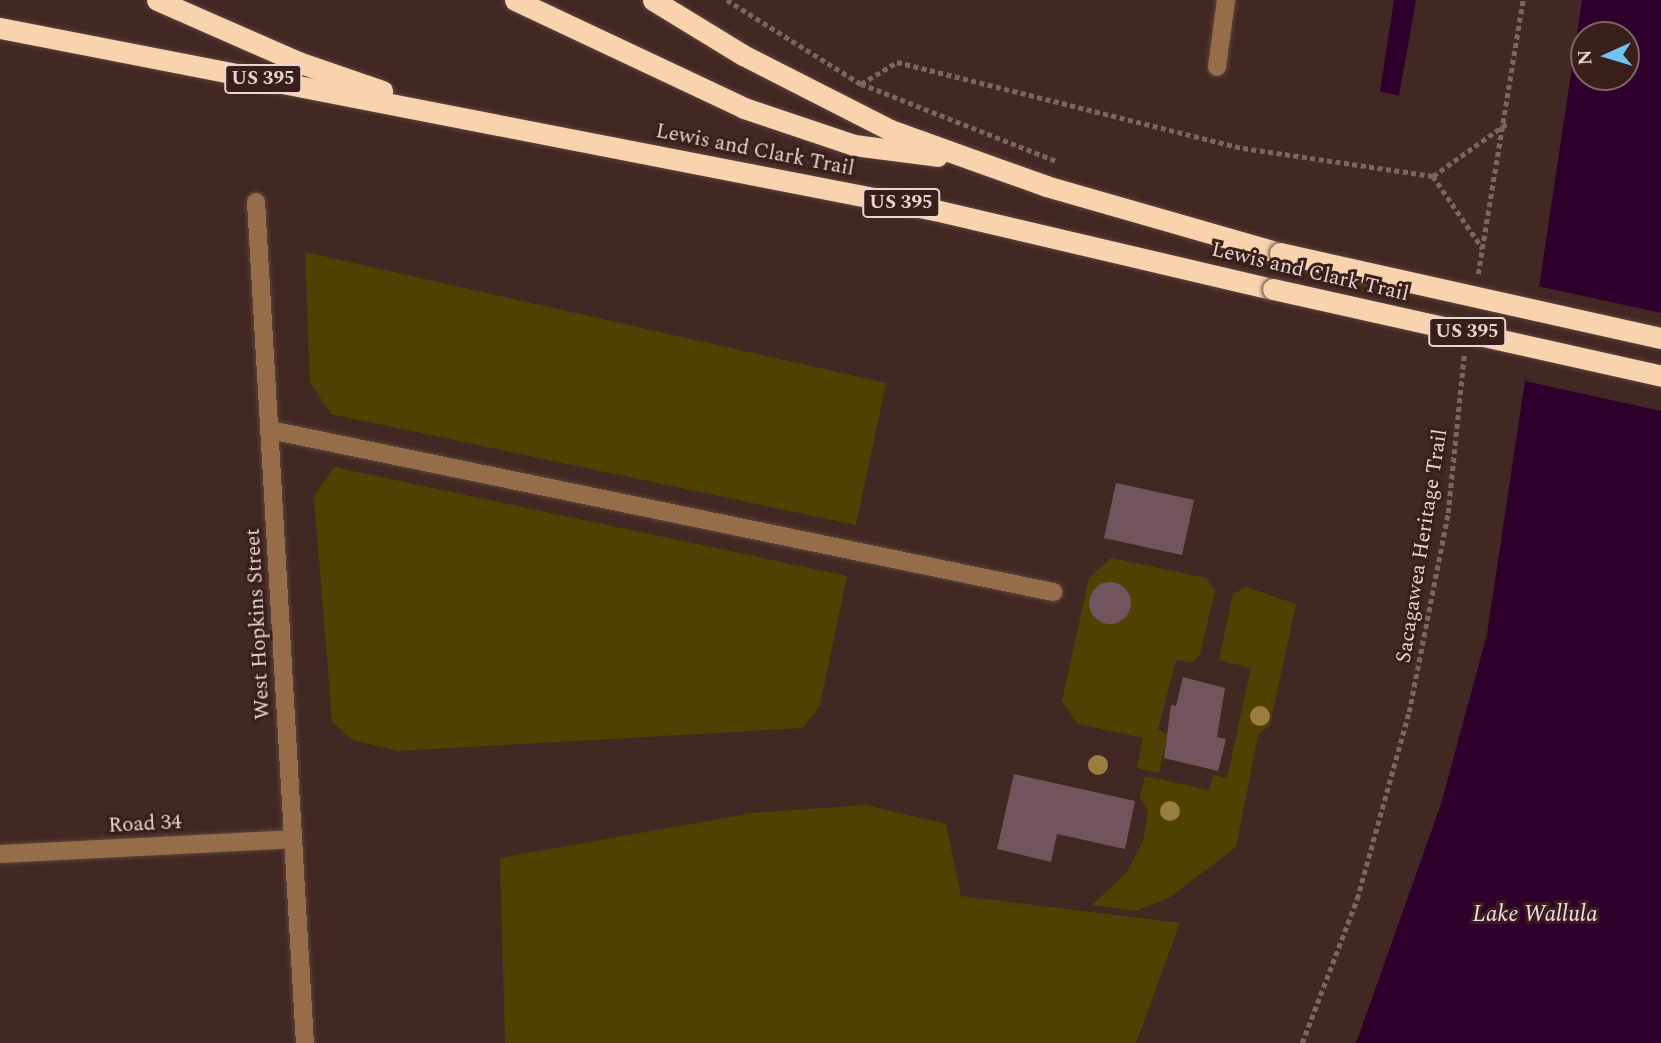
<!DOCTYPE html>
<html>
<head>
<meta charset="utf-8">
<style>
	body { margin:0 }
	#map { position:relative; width:1661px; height:1043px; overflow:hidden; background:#422822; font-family:Spectral,serif }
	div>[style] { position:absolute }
	.green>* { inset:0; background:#4f4102 }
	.water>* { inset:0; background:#30002c }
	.pier>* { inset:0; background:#422822 }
	.building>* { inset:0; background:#72555c }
	.round { border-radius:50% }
	.path>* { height:4.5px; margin-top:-2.25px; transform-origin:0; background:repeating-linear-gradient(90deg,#7c6560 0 5px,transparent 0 8.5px) }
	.roads { filter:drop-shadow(0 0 2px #5c443e) drop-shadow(0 0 2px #5c443e) }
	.minor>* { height:18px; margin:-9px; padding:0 9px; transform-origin:9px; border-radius:9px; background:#956e49 }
	.highway>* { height:21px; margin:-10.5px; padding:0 10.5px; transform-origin:10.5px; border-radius:10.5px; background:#f9d2ae }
	.bridges { filter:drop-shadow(0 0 2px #5c443e) drop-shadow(0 0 2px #5c443e) }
	.highway-bridge>* { height:21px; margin:-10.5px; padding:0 10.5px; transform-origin:10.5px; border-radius:10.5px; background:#f9d2ae }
	.trees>* { width:20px; height:20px; margin:-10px; border-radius:50%; background:#997e40 }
	span { translate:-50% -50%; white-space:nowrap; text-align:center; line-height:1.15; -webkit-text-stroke:6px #381f19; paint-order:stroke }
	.shield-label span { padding:2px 5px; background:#381f19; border:2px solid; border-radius:5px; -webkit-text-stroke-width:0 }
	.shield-label { font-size:19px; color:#e7d6d2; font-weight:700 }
	.street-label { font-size:21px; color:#e7d6d2 }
	.water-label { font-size:23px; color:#f8d6f2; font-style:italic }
	.north { position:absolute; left:1570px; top:21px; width:70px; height:70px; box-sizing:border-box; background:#381f19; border:2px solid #7e6863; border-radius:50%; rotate:266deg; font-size:19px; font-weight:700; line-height:28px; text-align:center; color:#e7d6d2 }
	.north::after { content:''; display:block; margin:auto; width:24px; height:32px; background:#72c1f5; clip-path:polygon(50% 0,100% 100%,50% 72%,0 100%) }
</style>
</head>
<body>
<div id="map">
	<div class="green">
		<div style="clip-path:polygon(305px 252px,886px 383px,856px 525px,331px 414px,310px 382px)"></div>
		<div style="clip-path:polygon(334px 467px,847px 576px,820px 705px,803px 728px,398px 751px,352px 740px,332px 721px,314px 496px)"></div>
		<div style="clip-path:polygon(1111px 558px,1206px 578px,1215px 591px,1200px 654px,1193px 663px,1176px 660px,1158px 729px,1167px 735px,1159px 773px,1137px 768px,1143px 738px,1078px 724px,1062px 701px,1089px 578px)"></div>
		<div style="clip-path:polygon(1246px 587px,1296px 604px,1270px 725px,1258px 735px,1236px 847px,1170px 897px,1136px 911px,1092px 905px,1127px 872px,1143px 841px,1148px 812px,1140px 797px,1145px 776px,1209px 790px,1213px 775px,1227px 778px,1251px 668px,1219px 660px,1233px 594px)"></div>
		<div style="clip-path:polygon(866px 805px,946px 824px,961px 896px,1180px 923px,1136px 1043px,505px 1043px,500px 858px,752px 813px)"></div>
	</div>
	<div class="water">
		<div style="clip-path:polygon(1394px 0,1416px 0,1399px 96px,1380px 91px)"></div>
		<div style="clip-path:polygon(evenodd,1582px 0,1661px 0,1661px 1043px,1356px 1043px,1441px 804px,1487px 634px,1582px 0,1584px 35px,1626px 35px,1626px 77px,1584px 77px,1584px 35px)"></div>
	</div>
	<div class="pier">
		<div style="clip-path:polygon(1538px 286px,1661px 313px,1661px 411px,1525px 381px)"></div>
	</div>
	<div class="building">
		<div style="clip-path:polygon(1116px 483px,1194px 500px,1182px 555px,1104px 538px)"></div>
		<div class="round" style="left:1089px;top:582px;width:42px;height:42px"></div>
		<div style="clip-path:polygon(1183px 677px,1225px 688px,1217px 737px,1226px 739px,1218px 771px,1164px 758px,1171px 705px,1176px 706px)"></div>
		<div style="clip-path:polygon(1014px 774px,1135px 801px,1125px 849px,1057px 834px,1051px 862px,997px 849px)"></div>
	</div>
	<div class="path">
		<div style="left:727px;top:0;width:158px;rotate:32.1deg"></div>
		<div style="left:1055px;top:161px;width:209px;rotate:-158.4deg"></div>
		<div style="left:861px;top:84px;width:42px;rotate:-31.4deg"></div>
		<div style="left:897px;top:62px;width:357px;rotate:14deg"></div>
		<div style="left:1243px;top:148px;width:192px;rotate:8.4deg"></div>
		<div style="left:1433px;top:176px;width:88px;rotate:55.6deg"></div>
		<div style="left:1433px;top:176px;width:90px;rotate:-35.5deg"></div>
		<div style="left:1478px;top:274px;width:278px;rotate:-80.7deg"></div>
		<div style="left:1302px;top:1043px;width:154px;rotate:-69.1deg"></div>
		<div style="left:1357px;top:899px;width:194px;rotate:-74.5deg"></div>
		<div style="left:1409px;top:712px;width:203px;rotate:-78.9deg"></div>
		<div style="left:1448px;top:513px;width:159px;rotate:-84.2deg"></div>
	</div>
	<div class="roads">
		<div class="minor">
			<div style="left:1217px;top:67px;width:68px;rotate:-82.3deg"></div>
			<div style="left:256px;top:202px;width:842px;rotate:86.67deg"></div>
			<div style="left:270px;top:430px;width:800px;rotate:11.69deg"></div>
			<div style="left:0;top:854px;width:293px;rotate:-2.9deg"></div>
		</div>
		<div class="highway">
			<div style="left:157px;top:0;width:154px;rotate:23.7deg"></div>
			<div style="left:298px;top:62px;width:89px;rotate:19deg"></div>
			<div style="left:515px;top:0;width:253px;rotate:25.2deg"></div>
			<div style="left:744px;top:108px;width:116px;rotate:18.6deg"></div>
			<div style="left:854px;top:145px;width:84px;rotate:7.5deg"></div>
			<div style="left:653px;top:0;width:105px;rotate:31.4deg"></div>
			<div style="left:743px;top:55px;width:165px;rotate:27deg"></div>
			<div style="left:890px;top:130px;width:166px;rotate:19.7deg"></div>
			<div style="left:1046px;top:186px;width:243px;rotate:16deg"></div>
			<div style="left:0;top:28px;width:953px;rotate:11.02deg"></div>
			<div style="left:935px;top:210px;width:347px;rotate:13.2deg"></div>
		</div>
	</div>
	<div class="bridges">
		<div class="highway-bridge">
			<div style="left:1280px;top:253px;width:390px;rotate:12.6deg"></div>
			<div style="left:1273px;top:289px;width:398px;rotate:12.6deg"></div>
		</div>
	</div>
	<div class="trees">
		<div style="left:1260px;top:716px"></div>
		<div style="left:1098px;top:765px"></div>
		<div style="left:1170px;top:811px"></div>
	</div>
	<div class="shield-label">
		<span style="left:263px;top:79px">US 395</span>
		<span style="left:901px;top:203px">US 395</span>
		<span style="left:1467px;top:332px">US 395</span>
	</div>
	<div class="street-label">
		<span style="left:755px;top:150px;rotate:11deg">Lewis and Clark Trail</span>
		<span style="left:1310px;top:272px;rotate:13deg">Lewis and Clark Trail</span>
		<span style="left:1422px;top:546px;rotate:-81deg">Sacagawea Heritage Trail</span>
		<span style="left:258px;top:624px;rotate:-93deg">West Hopkins Street</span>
		<span style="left:145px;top:824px;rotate:-3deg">Road 34</span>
	</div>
	<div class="water-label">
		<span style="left:1535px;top:915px">Lake Wallula</span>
	</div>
	<div class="north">N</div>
</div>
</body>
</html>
